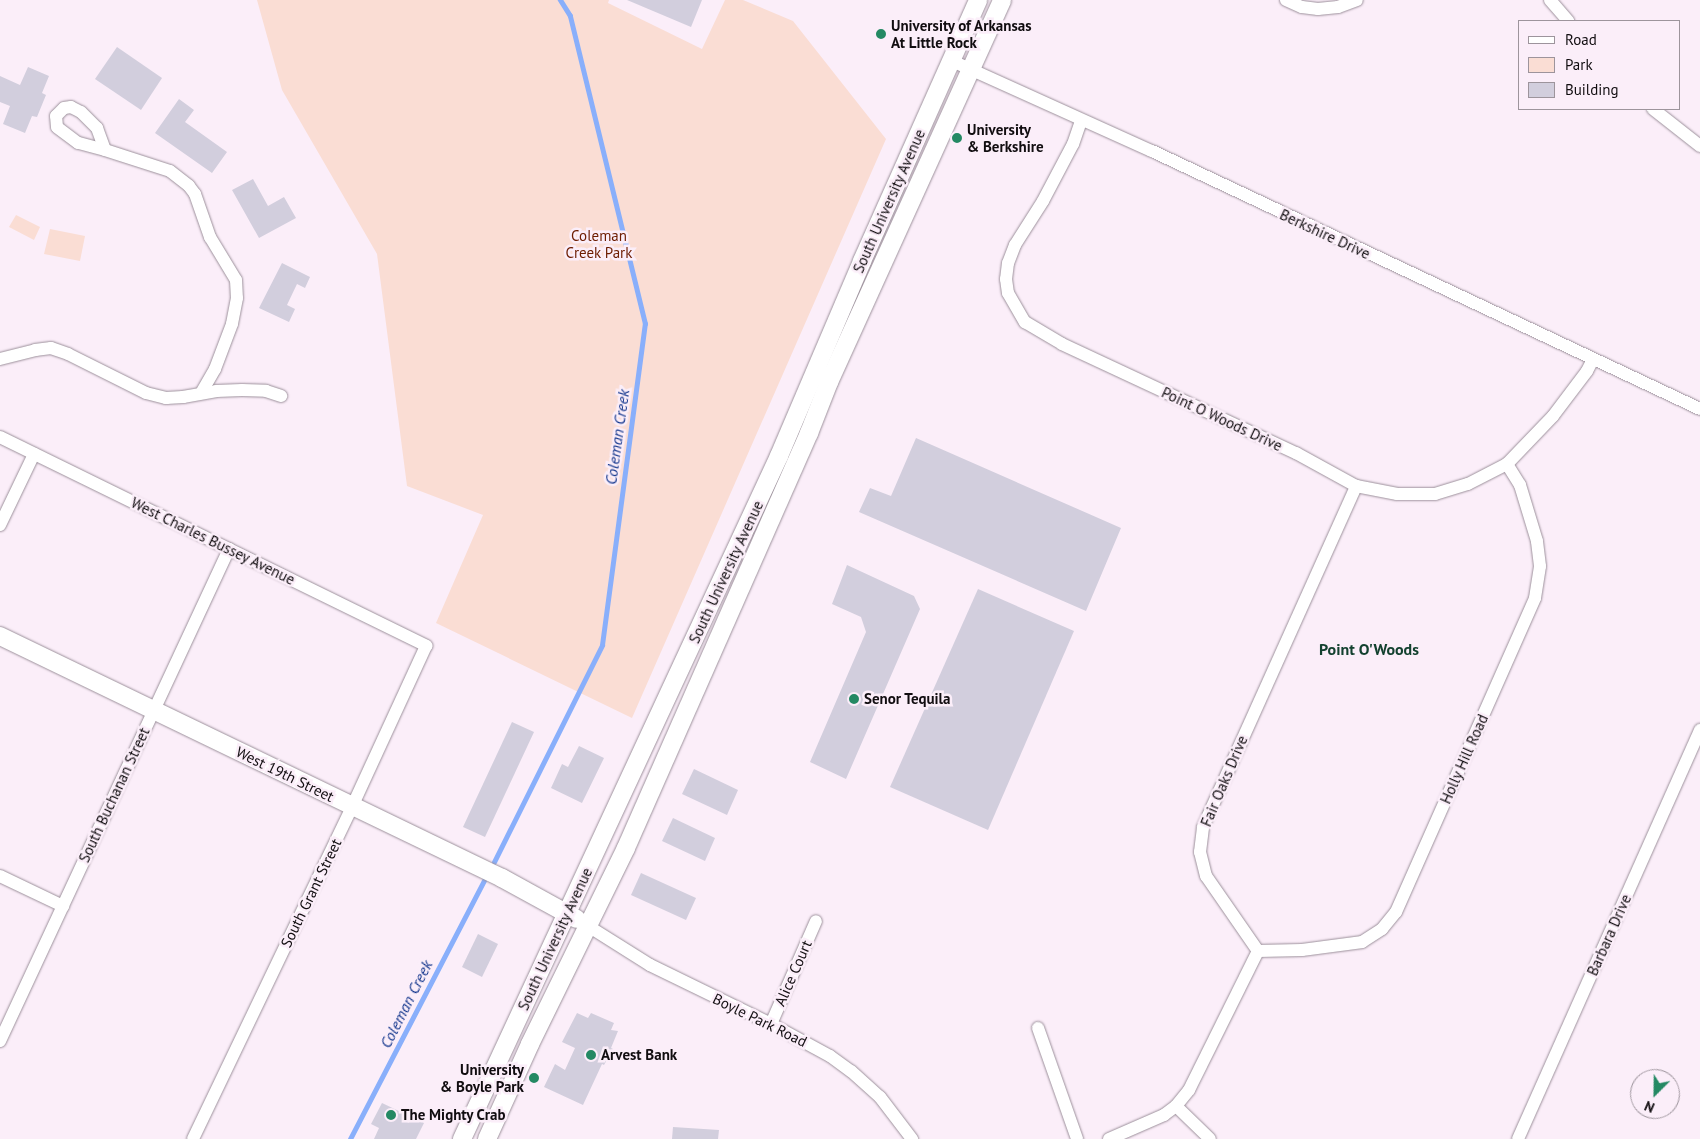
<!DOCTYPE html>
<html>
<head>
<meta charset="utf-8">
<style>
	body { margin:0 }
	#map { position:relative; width:1700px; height:1139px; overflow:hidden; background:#fbeef9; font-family:"PT Sans",sans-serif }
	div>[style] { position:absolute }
	.green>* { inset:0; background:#faddd4 }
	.stream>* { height:4.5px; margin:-2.25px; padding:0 2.25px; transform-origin:2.25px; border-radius:2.25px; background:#89affb }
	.building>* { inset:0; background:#d2cedd }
	.roads { filter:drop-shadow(0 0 1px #9c909b) drop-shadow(0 0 1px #9c909b) }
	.street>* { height:12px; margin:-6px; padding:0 6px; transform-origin:6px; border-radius:6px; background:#fff }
	.secondary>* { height:18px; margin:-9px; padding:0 9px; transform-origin:9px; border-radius:9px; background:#fff }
	.dots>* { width:14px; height:14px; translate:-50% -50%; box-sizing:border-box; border:2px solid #fbeef9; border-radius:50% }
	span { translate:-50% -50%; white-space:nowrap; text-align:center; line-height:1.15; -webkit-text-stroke:5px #fbeef9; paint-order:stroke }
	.poi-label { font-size:15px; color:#110d10; font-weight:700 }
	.left { translate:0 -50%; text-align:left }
	.right { translate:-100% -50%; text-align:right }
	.street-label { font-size:15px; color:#110d10 }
	.park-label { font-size:15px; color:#6d1c00 }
	.water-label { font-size:16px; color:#15388e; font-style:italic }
	.neighbourhood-label { font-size:16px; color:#13412f; font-weight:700 }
	.legend { position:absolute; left:1518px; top:20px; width:162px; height:90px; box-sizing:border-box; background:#fbeef9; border:1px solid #9d949c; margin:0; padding:6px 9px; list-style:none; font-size:15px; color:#110d10 }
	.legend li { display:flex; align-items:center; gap:10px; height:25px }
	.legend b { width:25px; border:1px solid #9d949c }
	.north { position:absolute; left:1630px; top:1069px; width:50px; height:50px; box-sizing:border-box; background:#fbeef9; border:1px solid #9d949c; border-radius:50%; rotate:203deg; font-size:14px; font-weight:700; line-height:20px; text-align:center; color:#110d10 }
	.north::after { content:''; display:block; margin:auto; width:18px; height:22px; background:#248963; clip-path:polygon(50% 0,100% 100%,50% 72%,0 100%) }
</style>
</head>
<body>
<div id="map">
	<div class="green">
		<div style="clip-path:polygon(257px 0,609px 0,608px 3px,702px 49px,725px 0,743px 0,793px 21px,886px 139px,632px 718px,436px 623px,483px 515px,407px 486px,377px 254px,282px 90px)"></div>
		<div style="clip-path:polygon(16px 215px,40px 227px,34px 240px,9px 227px)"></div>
		<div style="clip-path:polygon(50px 229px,85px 236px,80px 261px,44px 254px)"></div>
	</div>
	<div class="stream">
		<div style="left:494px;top:862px;width:242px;rotate:-63.5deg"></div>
		<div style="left:602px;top:645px;width:324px;rotate:-82.4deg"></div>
		<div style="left:645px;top:324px;width:317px;rotate:-103.7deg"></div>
		<div style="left:570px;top:16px;width:19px;rotate:-122deg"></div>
		<div style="left:350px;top:1139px;width:291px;rotate:-62.6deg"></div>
	</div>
	<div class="building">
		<div style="clip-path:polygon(627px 0,702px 0,691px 27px)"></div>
		<div style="clip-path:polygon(117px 47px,162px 78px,141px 110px,95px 79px)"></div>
		<div style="clip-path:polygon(28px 67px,49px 76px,42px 93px,46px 95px,37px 117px,32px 116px,25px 133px,3px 124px,10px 106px,0 102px,0 76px,20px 85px)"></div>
		<div style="clip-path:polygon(179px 99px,194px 110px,185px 122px,227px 152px,212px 173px,155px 133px)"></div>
		<div style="clip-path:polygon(253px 179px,268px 206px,284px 197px,296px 218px,259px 238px,232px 190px)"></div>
		<div style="clip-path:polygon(282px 263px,310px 277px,305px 288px,297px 284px,287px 305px,295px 309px,289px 322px,259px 308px)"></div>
		<div style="clip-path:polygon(916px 438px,1121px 528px,1086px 611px,859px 512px,870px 488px,891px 496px)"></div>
		<div style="clip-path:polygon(847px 565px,914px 596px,920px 609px,846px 779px,810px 762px,866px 632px,861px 617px,832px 604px)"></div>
		<div style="clip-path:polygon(978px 589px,1074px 631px,988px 830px,890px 787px)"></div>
		<div style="clip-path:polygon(512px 722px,534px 732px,485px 837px,463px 827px)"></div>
		<div style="clip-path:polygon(579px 746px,604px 758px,582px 803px,551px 788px,562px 764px,568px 767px)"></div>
		<div style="clip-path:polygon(694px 769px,738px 790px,727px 815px,682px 794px)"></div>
		<div style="clip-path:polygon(673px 818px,715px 838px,705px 861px,662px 841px)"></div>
		<div style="clip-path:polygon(641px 873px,696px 898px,686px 920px,631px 895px)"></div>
		<div style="clip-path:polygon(478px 934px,498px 944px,482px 977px,462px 967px)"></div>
		<div style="clip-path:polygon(577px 1013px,588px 1018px,591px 1013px,614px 1023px,611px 1030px,618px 1031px,611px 1048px,613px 1049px,604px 1065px,602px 1064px,583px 1105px,544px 1087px,555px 1064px,565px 1070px,575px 1048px,562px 1042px)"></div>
		<div style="clip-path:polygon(382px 1103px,424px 1123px,416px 1139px,374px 1139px,379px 1128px,371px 1124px)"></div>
		<div style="clip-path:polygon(673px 1127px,719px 1130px,718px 1139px,672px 1139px)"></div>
	</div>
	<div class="roads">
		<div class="street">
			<div style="left:1286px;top:0;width:17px;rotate:24deg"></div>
			<div style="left:1302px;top:7px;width:16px;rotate:7deg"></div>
			<div style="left:1318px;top:9px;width:20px;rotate:-6deg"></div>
			<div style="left:1338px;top:7px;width:20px;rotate:-20deg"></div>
			<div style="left:1550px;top:0;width:28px;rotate:49deg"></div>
			<div style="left:950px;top:60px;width:222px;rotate:24.3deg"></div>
			<div style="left:1152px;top:151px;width:606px;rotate:25.21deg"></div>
			<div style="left:71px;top:107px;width:11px;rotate:27deg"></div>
			<div style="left:81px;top:112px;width:23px;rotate:45deg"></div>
			<div style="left:97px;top:128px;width:23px;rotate:70deg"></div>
			<div style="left:105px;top:150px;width:28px;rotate:-165deg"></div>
			<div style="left:78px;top:143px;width:26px;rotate:-143deg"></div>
			<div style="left:57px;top:127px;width:11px;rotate:-95deg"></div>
			<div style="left:56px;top:116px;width:11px;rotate:-45deg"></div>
			<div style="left:64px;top:108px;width:7px;rotate:-8deg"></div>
			<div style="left:1653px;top:109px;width:60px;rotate:38.2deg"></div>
			<div style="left:1081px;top:121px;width:24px;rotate:109deg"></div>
			<div style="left:1073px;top:144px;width:64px;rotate:117.8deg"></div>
			<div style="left:1043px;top:201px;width:52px;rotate:122.5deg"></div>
			<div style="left:1015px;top:245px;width:19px;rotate:111deg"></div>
			<div style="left:1008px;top:263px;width:16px;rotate:97deg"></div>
			<div style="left:1006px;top:279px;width:14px;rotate:82deg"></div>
			<div style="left:1008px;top:293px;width:34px;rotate:60deg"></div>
			<div style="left:1025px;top:322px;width:43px;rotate:30.7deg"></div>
			<div style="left:1062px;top:344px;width:258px;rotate:25deg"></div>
			<div style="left:1296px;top:453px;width:68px;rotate:28.8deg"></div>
			<div style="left:1356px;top:486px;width:42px;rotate:11deg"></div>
			<div style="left:1397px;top:494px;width:38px"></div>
			<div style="left:1435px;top:494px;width:34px;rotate:-17deg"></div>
			<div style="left:1468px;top:484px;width:44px;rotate:-27.1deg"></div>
			<div style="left:1507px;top:464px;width:66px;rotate:-46.2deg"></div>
			<div style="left:1553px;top:416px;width:56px;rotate:-52.9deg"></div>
			<div style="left:1587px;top:371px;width:13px;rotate:-63deg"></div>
			<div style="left:105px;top:150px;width:68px;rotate:17.9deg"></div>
			<div style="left:170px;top:171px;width:24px;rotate:38deg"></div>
			<div style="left:189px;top:186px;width:10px;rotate:53deg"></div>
			<div style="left:195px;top:194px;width:46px;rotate:70.8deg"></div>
			<div style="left:210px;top:237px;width:50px;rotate:58.8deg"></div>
			<div style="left:236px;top:280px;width:18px;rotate:87deg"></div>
			<div style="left:237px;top:298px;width:26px;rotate:101deg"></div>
			<div style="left:232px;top:324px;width:48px;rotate:110.7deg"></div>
			<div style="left:215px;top:369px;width:28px;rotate:120deg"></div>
			<div style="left:0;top:359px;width:36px;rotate:-14deg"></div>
			<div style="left:35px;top:350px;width:16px;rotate:-7deg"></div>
			<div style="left:51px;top:348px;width:18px;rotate:19deg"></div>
			<div style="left:68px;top:354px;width:87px;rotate:26.6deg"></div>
			<div style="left:146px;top:393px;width:21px;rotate:14deg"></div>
			<div style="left:166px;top:398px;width:17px;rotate:-3deg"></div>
			<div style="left:183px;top:397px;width:34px;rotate:-10deg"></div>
			<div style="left:216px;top:391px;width:26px;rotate:-2deg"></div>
			<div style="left:242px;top:390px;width:24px;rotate:2deg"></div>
			<div style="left:266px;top:391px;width:16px;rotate:18deg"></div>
			<div style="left:0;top:437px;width:475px;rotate:26.1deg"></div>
			<div style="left:426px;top:646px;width:177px;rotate:114.7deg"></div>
			<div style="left:352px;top:807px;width:368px;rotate:115.6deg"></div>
			<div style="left:0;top:525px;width:79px;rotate:-64.4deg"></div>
			<div style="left:0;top:876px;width:70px;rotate:25.5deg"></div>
			<div style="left:588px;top:926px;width:73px;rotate:32.2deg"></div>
			<div style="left:650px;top:965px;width:135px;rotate:26deg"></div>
			<div style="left:771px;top:1024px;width:67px;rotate:28.5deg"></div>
			<div style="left:830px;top:1056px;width:26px;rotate:36deg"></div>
			<div style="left:851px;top:1071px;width:39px;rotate:42deg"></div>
			<div style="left:880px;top:1097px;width:53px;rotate:52.7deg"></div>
			<div style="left:1258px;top:951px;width:44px;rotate:-1.3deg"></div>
			<div style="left:1302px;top:950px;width:61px;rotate:-7.6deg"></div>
			<div style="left:1362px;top:942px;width:24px;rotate:-33deg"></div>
			<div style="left:1382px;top:929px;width:22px;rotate:-51deg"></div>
			<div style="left:1396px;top:912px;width:343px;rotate:-66.1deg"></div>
			<div style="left:1535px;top:598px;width:32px;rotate:-81deg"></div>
			<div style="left:1540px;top:566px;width:25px;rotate:-97deg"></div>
			<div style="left:1537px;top:541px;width:59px;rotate:-106.9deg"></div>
			<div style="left:1520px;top:485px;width:25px;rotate:-122deg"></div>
			<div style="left:1258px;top:951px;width:91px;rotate:-124.7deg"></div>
			<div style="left:1206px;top:876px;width:25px;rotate:-104deg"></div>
			<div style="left:1200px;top:852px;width:25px;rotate:-83deg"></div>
			<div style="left:1203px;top:827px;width:374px;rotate:-65.8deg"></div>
			<div style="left:771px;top:1024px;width:112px;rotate:-66.4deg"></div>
			<div style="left:1038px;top:1028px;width:118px;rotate:70.6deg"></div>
			<div style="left:0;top:1041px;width:543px;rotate:-65.04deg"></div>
			<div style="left:1176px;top:1106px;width:47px;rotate:44.1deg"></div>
			<div style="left:1109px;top:1139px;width:60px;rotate:-23.6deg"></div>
			<div style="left:1164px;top:1115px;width:15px;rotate:-37deg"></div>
			<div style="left:1176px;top:1106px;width:21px;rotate:-51deg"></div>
			<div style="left:1189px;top:1090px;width:155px;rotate:-63.6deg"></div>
			<div style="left:1518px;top:1139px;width:448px;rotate:-66deg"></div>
		</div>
		<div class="secondary">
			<div style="left:0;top:636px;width:557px;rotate:25.74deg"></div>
			<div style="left:502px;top:878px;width:85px;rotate:28.7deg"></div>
			<div style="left:462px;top:1139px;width:753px;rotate:-65.1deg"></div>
			<div style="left:779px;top:456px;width:212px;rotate:-66.9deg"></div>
			<div style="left:862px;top:261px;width:286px;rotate:-66deg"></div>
			<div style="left:487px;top:1139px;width:104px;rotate:-65.6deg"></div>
			<div style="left:530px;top:1044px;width:218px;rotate:-63.9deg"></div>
			<div style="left:626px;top:848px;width:454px;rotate:-66.2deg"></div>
			<div style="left:809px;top:433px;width:55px;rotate:-68.6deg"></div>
			<div style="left:829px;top:382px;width:419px;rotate:-65.6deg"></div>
		</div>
	</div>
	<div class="dots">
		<div style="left:881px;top:34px;background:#248963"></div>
		<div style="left:957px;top:138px;background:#248963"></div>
		<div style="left:854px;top:699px;background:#248963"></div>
		<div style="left:591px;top:1055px;background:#248963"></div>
		<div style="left:534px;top:1078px;background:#248963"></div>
		<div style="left:391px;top:1115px;background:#248963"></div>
	</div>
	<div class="poi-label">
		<span class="left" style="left:891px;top:34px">University of Arkansas<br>At Little Rock</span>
		<span class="left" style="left:967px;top:138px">University<br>&amp; Berkshire</span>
		<span class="left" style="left:864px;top:699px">Senor Tequila</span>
		<span class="left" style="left:601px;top:1055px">Arvest Bank</span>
		<span class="right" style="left:524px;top:1078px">University<br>&amp; Boyle Park</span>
		<span class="left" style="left:401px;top:1115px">The Mighty Crab</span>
	</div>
	<div class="street-label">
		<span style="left:889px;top:201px;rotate:-66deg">South University Avenue</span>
		<span style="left:1325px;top:234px;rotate:25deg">Berkshire Drive</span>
		<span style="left:1222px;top:419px;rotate:25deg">Point O Woods Drive</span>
		<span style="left:213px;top:541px;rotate:26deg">West Charles Bussey Avenue</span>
		<span style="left:726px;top:572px;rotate:-65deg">South University Avenue</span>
		<span style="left:1464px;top:759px;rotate:-66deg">Holly Hill Road</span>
		<span style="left:285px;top:774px;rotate:26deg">West 19th Street</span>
		<span style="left:1224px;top:781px;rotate:-67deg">Fair Oaks Drive</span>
		<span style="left:114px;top:795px;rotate:-65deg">South Buchanan Street</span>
		<span style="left:311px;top:893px;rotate:-64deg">South Grant Street</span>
		<span style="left:1609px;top:935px;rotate:-66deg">Barbara Drive</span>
		<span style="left:555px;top:939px;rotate:-65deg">South University Avenue</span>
		<span style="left:793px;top:973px;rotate:-66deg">Alice Court</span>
		<span style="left:760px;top:1020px;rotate:26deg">Boyle Park Road</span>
	</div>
	<div class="park-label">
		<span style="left:599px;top:244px">Coleman<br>Creek Park</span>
	</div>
	<div class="water-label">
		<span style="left:617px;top:437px;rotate:-82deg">Coleman Creek</span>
		<span style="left:406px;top:1004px;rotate:-63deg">Coleman Creek</span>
	</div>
	<div class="neighbourhood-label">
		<span style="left:1369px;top:649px">Point O'Woods</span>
	</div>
	<ul class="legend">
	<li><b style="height:6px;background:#fff"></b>Road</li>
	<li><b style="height:14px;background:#faddd4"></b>Park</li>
	<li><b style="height:14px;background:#d2cedd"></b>Building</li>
	</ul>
	<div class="north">N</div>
</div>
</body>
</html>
